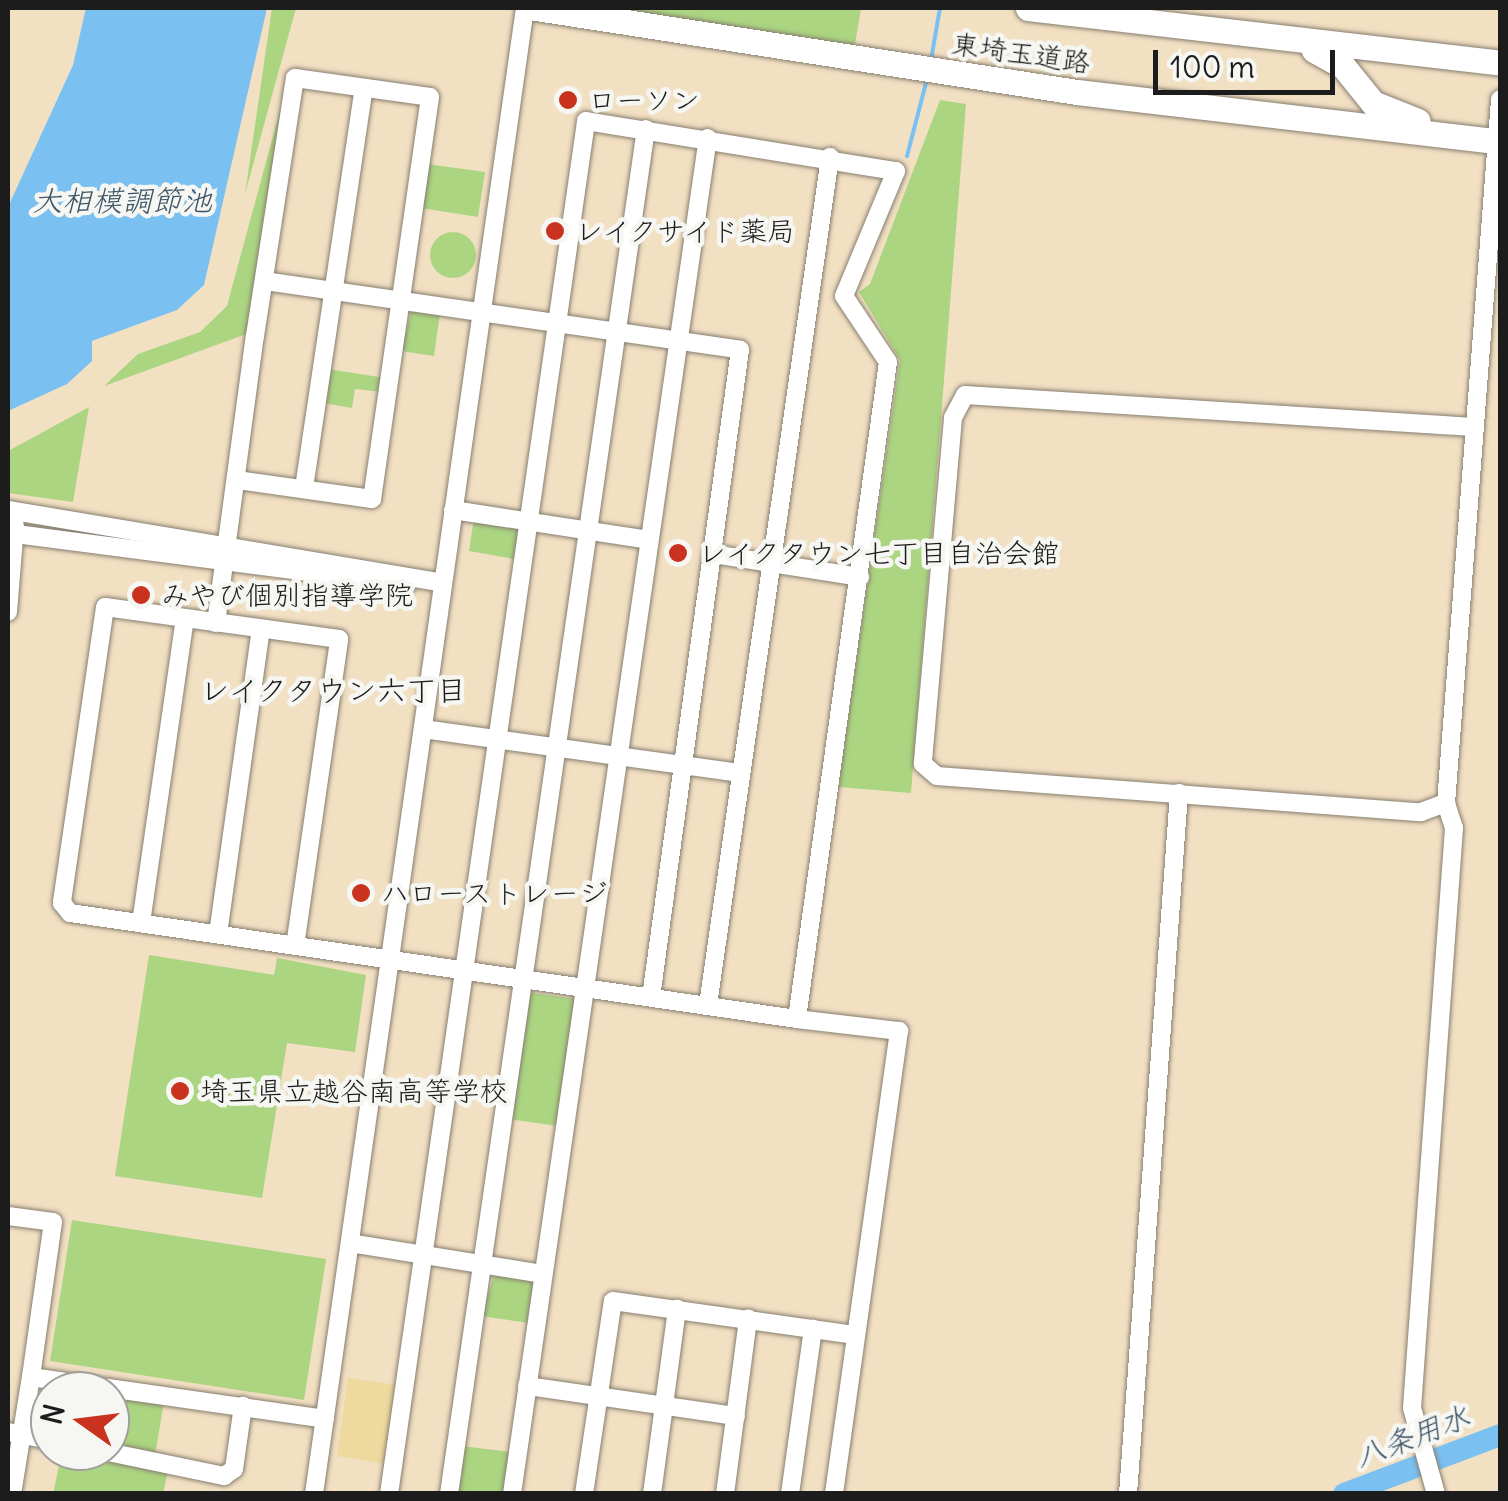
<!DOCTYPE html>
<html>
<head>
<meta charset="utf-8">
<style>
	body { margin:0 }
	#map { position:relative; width:1508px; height:1501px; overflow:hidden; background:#f2e0c3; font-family:Delius,"Klee One",sans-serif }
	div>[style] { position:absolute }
	.green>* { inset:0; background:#abd581 }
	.round { border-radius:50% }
	.sand>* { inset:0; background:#eeda9e }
	.water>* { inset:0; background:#7ac0f1 }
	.stream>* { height:4px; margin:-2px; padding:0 2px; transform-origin:2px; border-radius:2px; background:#7ac0f1 }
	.river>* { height:22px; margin:-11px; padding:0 11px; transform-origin:11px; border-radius:11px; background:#7ac0f1 }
	.roads { filter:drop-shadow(0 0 2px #877e70) drop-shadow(0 0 2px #877e70) }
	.minor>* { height:18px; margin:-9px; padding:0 9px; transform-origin:9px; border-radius:9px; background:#fff }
	.highway>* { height:25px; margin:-12.5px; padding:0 12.5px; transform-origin:12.5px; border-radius:12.5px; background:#fff }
	.dots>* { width:28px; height:28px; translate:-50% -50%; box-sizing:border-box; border:5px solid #f6f6f2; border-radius:50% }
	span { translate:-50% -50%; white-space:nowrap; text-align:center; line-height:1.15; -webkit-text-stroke:9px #f6f6f2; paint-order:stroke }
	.street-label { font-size:28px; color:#1c1c1c }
	.poi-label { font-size:28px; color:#1c1c1c }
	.left { translate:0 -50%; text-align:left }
	.water-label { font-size:30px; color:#3d5567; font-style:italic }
	.neighbourhood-label { font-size:30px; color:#1c1c1c }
	.frame { position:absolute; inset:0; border:10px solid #1c1c1c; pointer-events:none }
	.north { position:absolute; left:30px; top:1371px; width:100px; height:100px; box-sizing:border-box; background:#f6f6f2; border:2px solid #9f9f9c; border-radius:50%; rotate:284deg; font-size:28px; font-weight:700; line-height:40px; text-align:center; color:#1c1c1c }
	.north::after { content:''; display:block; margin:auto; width:35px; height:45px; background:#c8321e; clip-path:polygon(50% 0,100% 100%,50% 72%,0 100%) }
	.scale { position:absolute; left:1153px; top:50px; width:182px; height:45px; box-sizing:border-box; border:5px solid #1c1c1c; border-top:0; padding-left:12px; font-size:30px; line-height:35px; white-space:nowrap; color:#1c1c1c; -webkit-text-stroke:8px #f6f6f2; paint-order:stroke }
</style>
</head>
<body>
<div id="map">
	<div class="green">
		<div style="clip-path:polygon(272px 8px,296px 8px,245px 194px)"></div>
		<div style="clip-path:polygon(604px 8px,861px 8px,854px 51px)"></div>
		<div style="clip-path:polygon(286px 88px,249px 333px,104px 386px,138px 354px,200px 332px,227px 306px)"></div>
		<div style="clip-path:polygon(940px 100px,966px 104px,911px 793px,838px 787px,900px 360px,859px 292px,870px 284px)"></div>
		<div style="clip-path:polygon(427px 164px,485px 172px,478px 217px,421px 208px)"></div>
		<div class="round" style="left:430px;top:232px;width:46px;height:46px"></div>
		<div style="clip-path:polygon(412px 309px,440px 313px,434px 356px,401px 351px)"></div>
		<div style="clip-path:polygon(328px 369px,385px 378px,383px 392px,355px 389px,352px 408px,323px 403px)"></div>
		<div style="clip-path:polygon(89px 407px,73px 502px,8px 493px,10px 450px)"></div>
		<div style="clip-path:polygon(474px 518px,520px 526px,514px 559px,469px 551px)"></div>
		<div style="clip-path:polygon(149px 955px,274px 975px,277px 958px,366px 975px,355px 1052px,287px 1043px,262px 1198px,115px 1176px)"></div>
		<div style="clip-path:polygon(526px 992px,575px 999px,558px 1126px,508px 1119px)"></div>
		<div style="clip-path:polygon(72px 1220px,326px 1259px,304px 1400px,50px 1361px)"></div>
		<div style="clip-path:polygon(495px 1273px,535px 1283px,529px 1323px,481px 1316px)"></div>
		<div style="clip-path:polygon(110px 1395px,164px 1402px,155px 1455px,110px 1445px)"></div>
		<div style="clip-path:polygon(462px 1446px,511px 1452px,505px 1493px,455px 1494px)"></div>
		<div style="clip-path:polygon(62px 1451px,168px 1471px,163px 1493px,53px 1494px)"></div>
	</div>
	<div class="sand">
		<div style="clip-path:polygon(348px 1378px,398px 1385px,386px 1464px,337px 1456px)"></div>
	</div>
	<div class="water">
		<div style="clip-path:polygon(86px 8px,267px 8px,204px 285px,177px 310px,92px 341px,92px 361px,67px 384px,8px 411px,8px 207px,73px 65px)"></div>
	</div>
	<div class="stream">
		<div style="left:931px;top:60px;width:53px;rotate:-80.2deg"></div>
		<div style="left:907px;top:156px;width:80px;rotate:-75.4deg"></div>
	</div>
	<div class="river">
		<div style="left:1344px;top:1494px;width:167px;rotate:-20.7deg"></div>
	</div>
	<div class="roads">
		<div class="minor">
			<div style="left:264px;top:281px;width:481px;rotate:8.2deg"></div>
			<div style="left:740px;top:350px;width:653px;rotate:97.83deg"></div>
			<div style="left:1474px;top:427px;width:510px;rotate:-176.4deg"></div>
			<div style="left:965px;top:395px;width:26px;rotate:118deg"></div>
			<div style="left:953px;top:418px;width:347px;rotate:95deg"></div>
			<div style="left:923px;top:764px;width:18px;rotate:41deg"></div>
			<div style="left:937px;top:776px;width:485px;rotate:4.3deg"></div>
			<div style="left:1421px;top:812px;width:27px;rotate:-20deg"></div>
			<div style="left:1446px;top:803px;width:706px;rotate:-85.61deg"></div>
			<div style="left:304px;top:488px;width:404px;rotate:-81.5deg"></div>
			<div style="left:8px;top:510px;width:440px;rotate:9.5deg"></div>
			<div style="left:453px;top:510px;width:198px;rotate:8.7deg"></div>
			<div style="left:8px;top:533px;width:402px;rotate:7.4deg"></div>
			<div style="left:713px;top:554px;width:149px;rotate:8.9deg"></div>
			<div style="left:8px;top:612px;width:87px;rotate:-85.4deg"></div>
			<div style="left:216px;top:623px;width:290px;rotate:-82.3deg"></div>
			<div style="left:255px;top:336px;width:261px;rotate:-81.2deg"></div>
			<div style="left:295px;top:78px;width:136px;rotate:8deg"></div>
			<div style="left:430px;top:97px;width:406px;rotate:98.2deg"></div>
			<div style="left:372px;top:499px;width:137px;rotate:-172deg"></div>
			<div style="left:423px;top:729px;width:321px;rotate:7.9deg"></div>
			<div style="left:141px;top:923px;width:307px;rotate:-81.8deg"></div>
			<div style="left:218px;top:934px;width:308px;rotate:-82deg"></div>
			<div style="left:295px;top:946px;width:310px;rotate:-81.8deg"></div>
			<div style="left:339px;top:639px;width:236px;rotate:-172.2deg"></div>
			<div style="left:105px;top:607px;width:299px;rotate:98.3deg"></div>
			<div style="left:62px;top:903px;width:13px;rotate:51deg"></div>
			<div style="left:70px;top:913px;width:735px;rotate:8.3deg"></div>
			<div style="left:797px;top:1019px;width:103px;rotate:6.7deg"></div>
			<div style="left:899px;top:1031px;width:468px;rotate:98deg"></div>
			<div style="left:708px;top:1005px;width:857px;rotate:-81.81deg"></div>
			<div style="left:8px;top:1216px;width:45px;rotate:7.6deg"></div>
			<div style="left:53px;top:1222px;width:157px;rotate:98.1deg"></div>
			<div style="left:31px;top:1377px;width:297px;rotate:8.1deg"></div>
			<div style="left:350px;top:1243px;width:195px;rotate:9.1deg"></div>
			<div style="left:527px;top:1386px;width:211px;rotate:8.2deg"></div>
			<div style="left:8px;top:1432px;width:43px;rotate:10.8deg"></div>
			<div style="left:103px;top:1451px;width:124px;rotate:11.7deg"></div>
			<div style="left:224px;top:1476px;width:12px;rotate:-35deg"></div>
			<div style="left:234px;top:1469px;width:64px;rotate:-81.9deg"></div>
			<div style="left:12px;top:1494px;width:119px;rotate:-80.8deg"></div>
			<div style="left:314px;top:1494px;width:1501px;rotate:-81.92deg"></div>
			<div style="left:389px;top:1494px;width:1387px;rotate:-81.83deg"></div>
			<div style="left:586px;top:121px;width:314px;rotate:9.2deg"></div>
			<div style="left:896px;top:171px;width:135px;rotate:112.6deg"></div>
			<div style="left:844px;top:296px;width:79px;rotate:56.3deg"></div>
			<div style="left:888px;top:362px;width:663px;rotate:97.89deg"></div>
			<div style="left:449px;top:1494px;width:1379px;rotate:-81.79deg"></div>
			<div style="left:512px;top:1494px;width:1370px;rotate:-81.78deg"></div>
			<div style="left:584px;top:1494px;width:195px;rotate:-81.5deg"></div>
			<div style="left:613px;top:1301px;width:245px;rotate:8deg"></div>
			<div style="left:652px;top:1494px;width:187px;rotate:-82.3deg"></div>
			<div style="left:725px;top:1494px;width:177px;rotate:-82.5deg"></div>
			<div style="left:790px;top:1494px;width:167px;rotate:-82.1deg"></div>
			<div style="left:1128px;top:1494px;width:703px;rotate:-85.84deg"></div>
			<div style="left:1436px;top:1494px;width:89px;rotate:-105.6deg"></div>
			<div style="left:1412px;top:1408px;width:582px;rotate:-85.86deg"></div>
			<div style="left:1454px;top:828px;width:26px;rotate:-108deg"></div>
		</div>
		<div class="highway">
			<div style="left:536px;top:8px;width:547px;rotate:8.83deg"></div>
			<div style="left:1077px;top:92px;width:426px;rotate:6.7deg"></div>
			<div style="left:1028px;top:8px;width:475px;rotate:6.6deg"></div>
			<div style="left:1314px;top:50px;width:33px;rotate:29deg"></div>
			<div style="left:1343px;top:66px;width:48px;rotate:51deg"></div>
			<div style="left:1373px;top:103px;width:48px;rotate:21.8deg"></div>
		</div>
	</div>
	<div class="dots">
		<div style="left:568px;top:100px;background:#c8321e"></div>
		<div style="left:555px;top:231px;background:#c8321e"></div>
		<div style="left:678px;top:553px;background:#c8321e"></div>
		<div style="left:141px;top:595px;background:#c8321e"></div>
		<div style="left:361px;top:893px;background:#c8321e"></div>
		<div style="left:180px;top:1091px;background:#c8321e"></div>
	</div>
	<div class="street-label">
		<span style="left:1021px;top:53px;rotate:8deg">東埼玉道路</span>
	</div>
	<div class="poi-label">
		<span class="left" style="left:588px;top:100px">ローソン</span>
		<span class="left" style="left:575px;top:231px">レイクサイド薬局</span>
		<span class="left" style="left:698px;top:553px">レイクタウン七丁目自治会館</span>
		<span class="left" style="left:161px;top:595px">みやび個別指導学院</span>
		<span class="left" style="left:381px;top:893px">ハローストレージ</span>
		<span class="left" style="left:200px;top:1091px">埼玉県立越谷南高等学校</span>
	</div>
	<div class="water-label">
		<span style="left:122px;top:200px">大相模調節池</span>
		<span style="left:1412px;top:1436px;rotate:-21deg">八条用水</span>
	</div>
	<div class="neighbourhood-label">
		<span style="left:333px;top:690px">レイクタウン六丁目</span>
	</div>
	<div class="frame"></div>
	<div class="north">N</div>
	<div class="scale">100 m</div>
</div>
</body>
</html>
